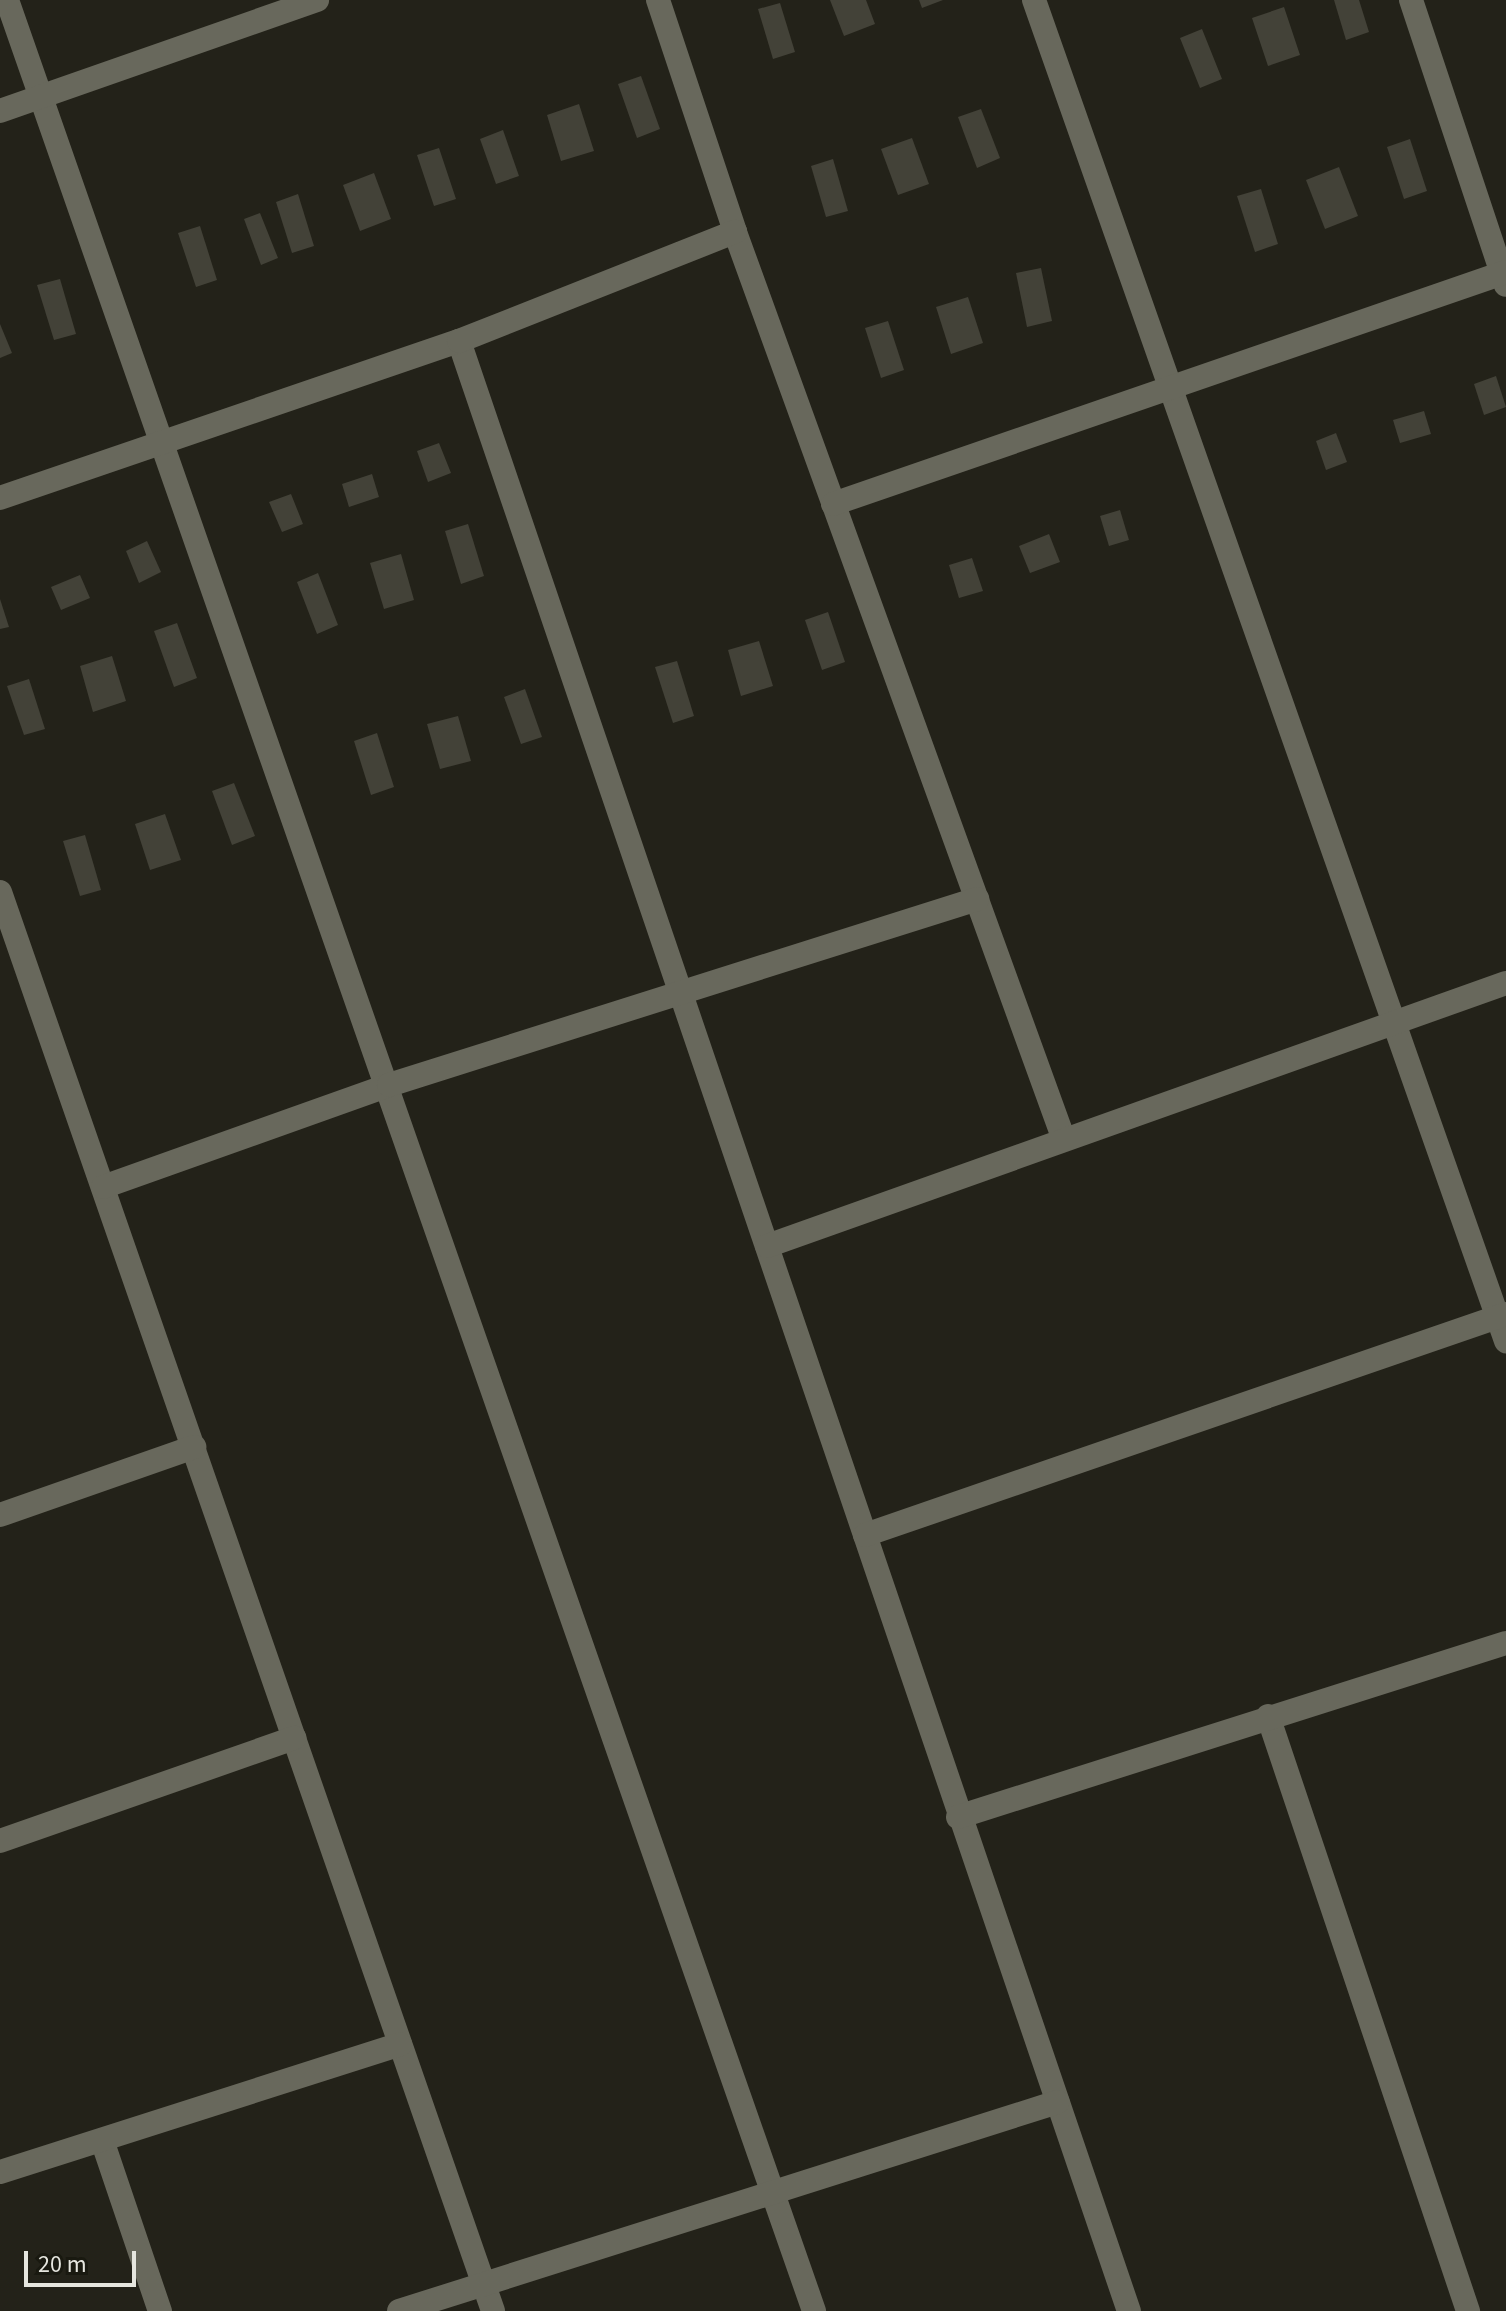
<!DOCTYPE html>
<html>
<head>
<meta charset="utf-8">
<style>
	body { margin:0 }
	#map { position:relative; width:1506px; height:2311px; overflow:hidden; background:#232219; font-family:"Source Sans 3",sans-serif }
	div>[style] { position:absolute }
	.building>* { inset:0; background:#434238 }
	.street>* { height:24px; margin:-12px; padding:0 12px; transform-origin:12px; border-radius:12px; background:#68685c }
	span { translate:-50% -50%; white-space:nowrap; text-align:center; line-height:1.15; -webkit-text-stroke:6px #191910; paint-order:stroke }
	.scale { position:absolute; left:24px; top:2251px; width:112px; height:36px; box-sizing:border-box; border:4px solid #e6e6df; border-top:0; padding-left:10px; font-size:24px; line-height:28px; white-space:nowrap; color:#e6e6df; -webkit-text-stroke:6px #191910; paint-order:stroke }
</style>
</head>
<body>
<div id="map">
	<div class="building">
		<div style="clip-path:polygon(830px 0,866px 0,875px 24px,844px 36px)"></div>
		<div style="clip-path:polygon(919px 0,943px 0,922px 8px)"></div>
		<div style="clip-path:polygon(1334px 0,1359px 0,1369px 32px,1346px 40px)"></div>
		<div style="clip-path:polygon(780px 3px,795px 52px,773px 59px,758px 9px)"></div>
		<div style="clip-path:polygon(1284px 7px,1300px 55px,1268px 66px,1252px 18px)"></div>
		<div style="clip-path:polygon(1202px 29px,1222px 79px,1200px 88px,1180px 38px)"></div>
		<div style="clip-path:polygon(641px 76px,660px 129px,637px 138px,618px 84px)"></div>
		<div style="clip-path:polygon(579px 104px,594px 151px,561px 161px,547px 115px)"></div>
		<div style="clip-path:polygon(981px 109px,1000px 158px,977px 168px,958px 117px)"></div>
		<div style="clip-path:polygon(503px 130px,519px 176px,496px 184px,480px 139px)"></div>
		<div style="clip-path:polygon(912px 138px,929px 184px,898px 195px,881px 149px)"></div>
		<div style="clip-path:polygon(1410px 139px,1427px 191px,1404px 199px,1387px 147px)"></div>
		<div style="clip-path:polygon(439px 148px,456px 199px,434px 206px,417px 155px)"></div>
		<div style="clip-path:polygon(833px 159px,848px 211px,826px 217px,811px 166px)"></div>
		<div style="clip-path:polygon(1339px 167px,1358px 216px,1325px 229px,1306px 180px)"></div>
		<div style="clip-path:polygon(374px 173px,391px 219px,360px 231px,343px 185px)"></div>
		<div style="clip-path:polygon(1261px 189px,1278px 244px,1255px 252px,1237px 196px)"></div>
		<div style="clip-path:polygon(298px 194px,314px 246px,292px 253px,276px 202px)"></div>
		<div style="clip-path:polygon(260px 213px,278px 258px,261px 265px,244px 219px)"></div>
		<div style="clip-path:polygon(200px 226px,217px 280px,196px 287px,178px 233px)"></div>
		<div style="clip-path:polygon(1041px 268px,1052px 321px,1027px 327px,1016px 273px)"></div>
		<div style="clip-path:polygon(60px 279px,76px 334px,54px 340px,37px 285px)"></div>
		<div style="clip-path:polygon(968px 297px,983px 343px,951px 354px,936px 307px)"></div>
		<div style="clip-path:polygon(888px 321px,904px 370px,881px 378px,865px 328px)"></div>
		<div style="clip-path:polygon(0 324px,12px 353px,0 358px)"></div>
		<div style="clip-path:polygon(1496px 376px,1506px 407px,1484px 415px,1474px 384px)"></div>
		<div style="clip-path:polygon(1424px 411px,1431px 434px,1400px 443px,1393px 420px)"></div>
		<div style="clip-path:polygon(1336px 433px,1347px 462px,1326px 470px,1316px 441px)"></div>
		<div style="clip-path:polygon(439px 443px,451px 473px,428px 482px,417px 451px)"></div>
		<div style="clip-path:polygon(372px 474px,379px 497px,349px 507px,342px 484px)"></div>
		<div style="clip-path:polygon(291px 494px,303px 524px,282px 532px,269px 502px)"></div>
		<div style="clip-path:polygon(1120px 510px,1129px 540px,1109px 546px,1100px 516px)"></div>
		<div style="clip-path:polygon(468px 524px,484px 576px,461px 584px,445px 531px)"></div>
		<div style="clip-path:polygon(1049px 534px,1060px 562px,1030px 573px,1019px 546px)"></div>
		<div style="clip-path:polygon(147px 541px,161px 572px,139px 583px,126px 551px)"></div>
		<div style="clip-path:polygon(401px 554px,414px 600px,384px 609px,370px 563px)"></div>
		<div style="clip-path:polygon(972px 558px,983px 591px,959px 598px,949px 565px)"></div>
		<div style="clip-path:polygon(318px 573px,338px 625px,317px 634px,297px 582px)"></div>
		<div style="clip-path:polygon(80px 575px,90px 598px,61px 610px,51px 587px)"></div>
		<div style="clip-path:polygon(0 599px,9px 627px,0 629px)"></div>
		<div style="clip-path:polygon(828px 612px,845px 662px,822px 670px,805px 620px)"></div>
		<div style="clip-path:polygon(177px 623px,197px 678px,174px 687px,154px 631px)"></div>
		<div style="clip-path:polygon(759px 641px,773px 686px,741px 696px,728px 650px)"></div>
		<div style="clip-path:polygon(112px 656px,126px 701px,93px 712px,80px 666px)"></div>
		<div style="clip-path:polygon(677px 661px,694px 716px,673px 723px,655px 667px)"></div>
		<div style="clip-path:polygon(29px 679px,45px 729px,24px 735px,7px 686px)"></div>
		<div style="clip-path:polygon(525px 689px,542px 737px,521px 744px,504px 697px)"></div>
		<div style="clip-path:polygon(458px 716px,471px 761px,440px 769px,427px 724px)"></div>
		<div style="clip-path:polygon(377px 733px,394px 787px,371px 795px,354px 741px)"></div>
		<div style="clip-path:polygon(234px 783px,255px 836px,232px 845px,212px 791px)"></div>
		<div style="clip-path:polygon(165px 814px,181px 860px,150px 870px,135px 824px)"></div>
		<div style="clip-path:polygon(85px 835px,101px 890px,80px 896px,63px 841px)"></div>
	</div>
	<div class="street">
		<div style="left:7px;top:0;width:2448px;rotate:70.75deg"></div>
		<div style="left:658px;top:0;width:244px;rotate:71.6deg"></div>
		<div style="left:735px;top:232px;width:963px;rotate:70.08deg"></div>
		<div style="left:1034px;top:0;width:1422px;rotate:70.61deg"></div>
		<div style="left:1411px;top:0;width:300px;rotate:71.6deg"></div>
		<div style="left:0;top:111px;width:336px;rotate:-19.3deg"></div>
		<div style="left:459px;top:341px;width:2081px;rotate:71.22deg"></div>
		<div style="left:0;top:498px;width:485px;rotate:-18.9deg"></div>
		<div style="left:459px;top:341px;width:297px;rotate:-21.6deg"></div>
		<div style="left:833px;top:504px;width:712px;rotate:-19.02deg"></div>
		<div style="left:0;top:892px;width:1502px;rotate:70.84deg"></div>
		<div style="left:103px;top:1187px;width:304px;rotate:-19.6deg"></div>
		<div style="left:389px;top:1085px;width:617px;rotate:-17.55deg"></div>
		<div style="left:767px;top:1246px;width:784px;rotate:-19.59deg"></div>
		<div style="left:0;top:1515px;width:206px;rotate:-19.3deg"></div>
		<div style="left:865px;top:1535px;width:678px;rotate:-19.02deg"></div>
		<div style="left:1268px;top:1716px;width:628px;rotate:71.42deg"></div>
		<div style="left:958px;top:1817px;width:575px;rotate:-17.62deg"></div>
		<div style="left:0;top:1841px;width:312px;rotate:-19.3deg"></div>
		<div style="left:102px;top:2140px;width:181px;rotate:71.3deg"></div>
		<div style="left:0;top:2172px;width:420px;rotate:-17.7deg"></div>
		<div style="left:399px;top:2311px;width:691px;rotate:-17.6deg"></div>
	</div>
	<div class="scale">20 m</div>
</div>
</body>
</html>
